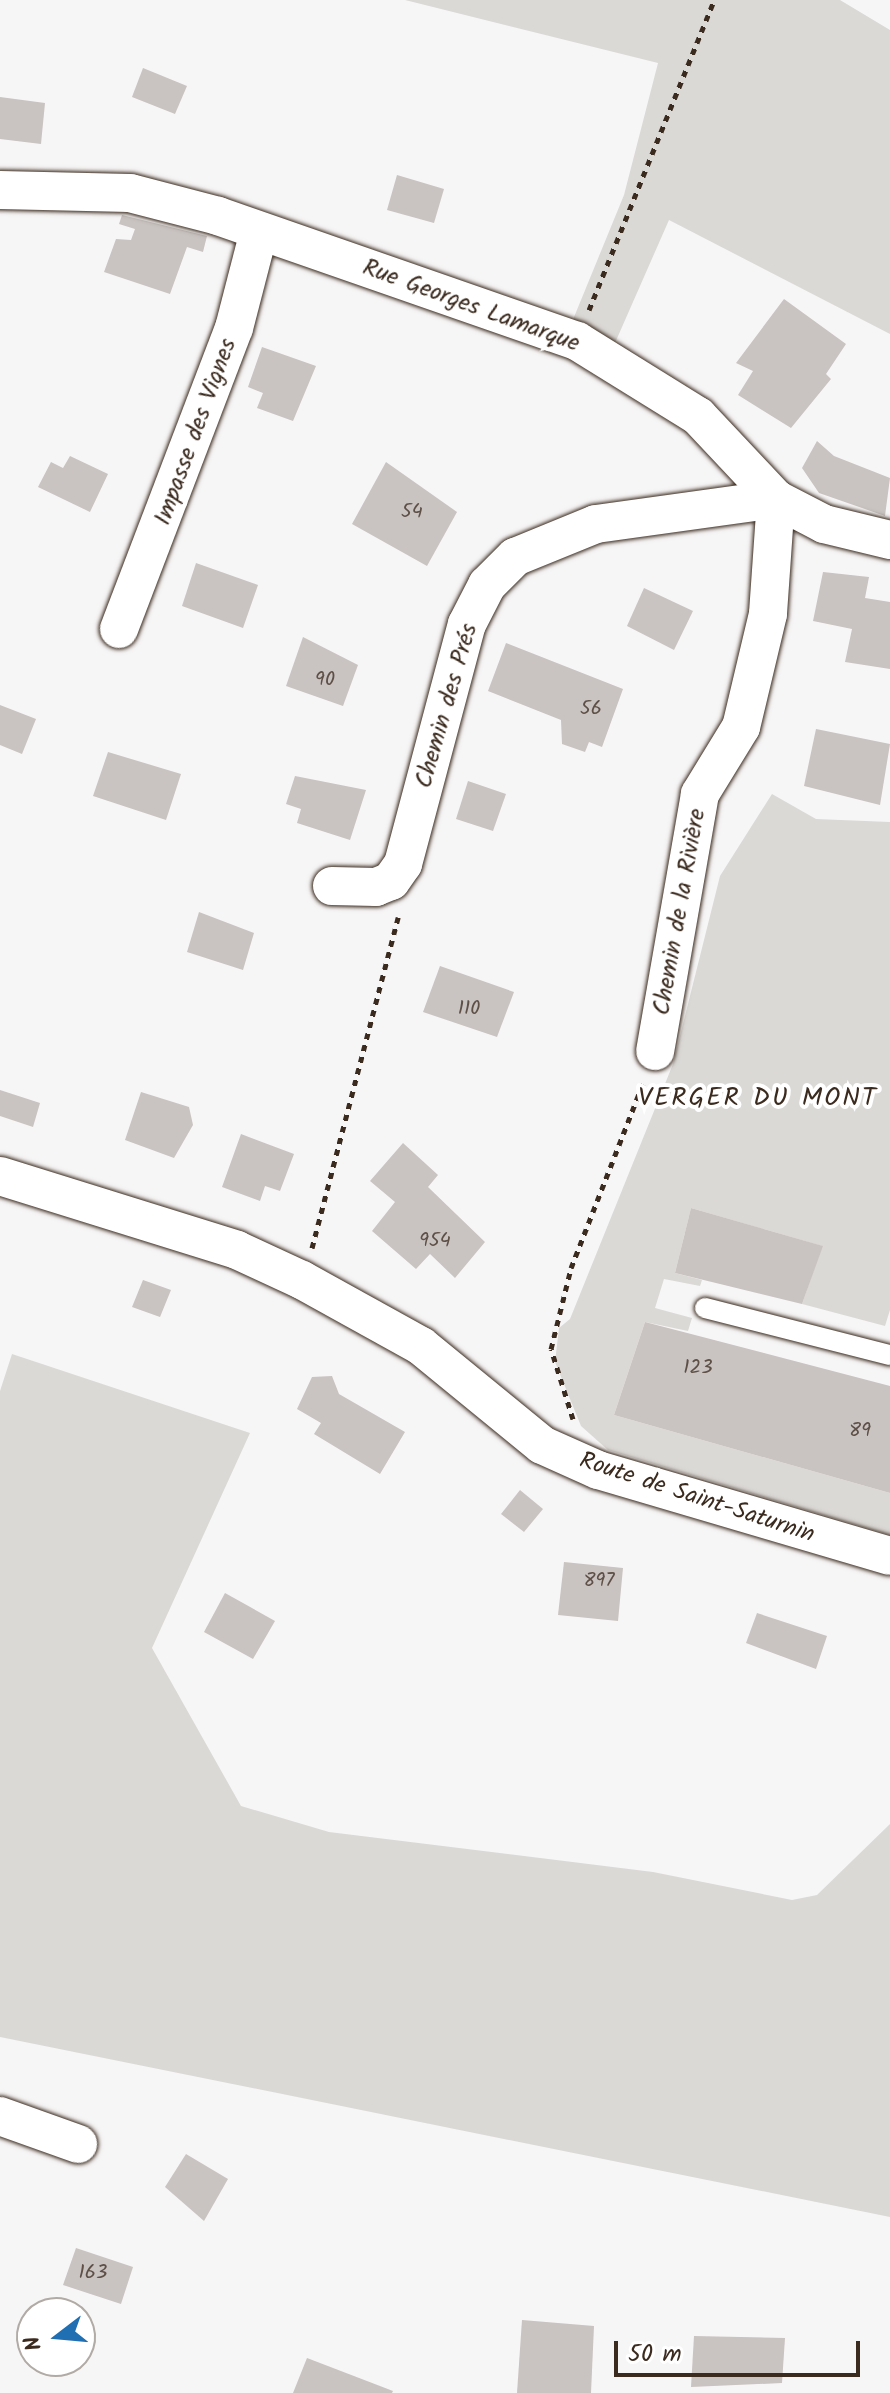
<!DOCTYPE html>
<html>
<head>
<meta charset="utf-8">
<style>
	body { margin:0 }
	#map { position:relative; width:890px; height:2393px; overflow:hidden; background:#f7f6f6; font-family:Kalam,sans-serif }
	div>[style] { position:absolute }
	.green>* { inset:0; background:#dbd9d6 }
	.building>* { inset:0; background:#c9c3c1 }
	.path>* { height:5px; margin-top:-2.5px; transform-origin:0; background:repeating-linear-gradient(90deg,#3b2a1e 0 6px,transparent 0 12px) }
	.roads { filter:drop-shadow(0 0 2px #3b2a1e) drop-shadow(0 0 2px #3b2a1e) }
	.lane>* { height:20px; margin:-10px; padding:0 10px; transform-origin:10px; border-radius:10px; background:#fff }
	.street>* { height:38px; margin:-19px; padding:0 19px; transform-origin:19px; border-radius:19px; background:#fff }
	span { translate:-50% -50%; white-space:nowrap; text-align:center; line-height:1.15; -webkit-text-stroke:8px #fff; paint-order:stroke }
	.number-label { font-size:20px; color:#5e5047 }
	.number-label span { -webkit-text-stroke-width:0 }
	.street-label { font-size:24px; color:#3b2a1e }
	.neighbourhood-label { font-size:26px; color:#3b2a1e; letter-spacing:2px }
	.north { position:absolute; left:16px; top:2297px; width:80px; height:80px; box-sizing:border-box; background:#fff; border:2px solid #b1aaa5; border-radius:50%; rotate:254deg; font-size:22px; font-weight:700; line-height:32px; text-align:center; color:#3b2a1e }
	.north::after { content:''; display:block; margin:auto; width:28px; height:36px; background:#1f6fb2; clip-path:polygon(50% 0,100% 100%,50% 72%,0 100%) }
	.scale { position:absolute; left:614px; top:2341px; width:246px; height:36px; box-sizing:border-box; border:4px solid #3b2a1e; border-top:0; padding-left:10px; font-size:24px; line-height:28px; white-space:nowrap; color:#3b2a1e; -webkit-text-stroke:6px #fff; paint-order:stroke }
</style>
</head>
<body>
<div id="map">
	<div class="green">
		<div style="clip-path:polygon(405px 0,840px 0,890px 30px,890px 334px,669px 220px,615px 343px,572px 322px,624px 195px,658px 63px)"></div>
		<div style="clip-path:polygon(772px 794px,816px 819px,890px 822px,890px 1310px,885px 1326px,802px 1304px,822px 1246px,691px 1208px,675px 1273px,702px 1280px,700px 1286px,664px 1279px,655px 1308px,692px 1318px,688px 1331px,645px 1322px,614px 1415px,890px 1493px,890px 1535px,608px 1450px,581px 1426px,555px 1362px,559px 1328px,570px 1319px,673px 1064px,720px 876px)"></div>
		<div style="clip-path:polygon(12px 1354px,250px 1433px,152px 1648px,241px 1806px,329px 1832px,653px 1872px,792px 1900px,817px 1895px,890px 1824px,890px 2217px,0 2037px,0 1391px)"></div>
	</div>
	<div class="building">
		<div style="clip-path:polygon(143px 68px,187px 86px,175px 114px,132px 97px)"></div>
		<div style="clip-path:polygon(0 97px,45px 103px,41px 144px,0 139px)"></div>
		<div style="clip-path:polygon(397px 175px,444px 189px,434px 223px,387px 210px)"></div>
		<div style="clip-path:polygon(122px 215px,207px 236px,203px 252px,187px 247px,170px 294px,104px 272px,116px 239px,131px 240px,135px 229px,119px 224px)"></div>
		<div style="clip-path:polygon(784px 299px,846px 344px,826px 374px,831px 379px,791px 428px,738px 395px,753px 371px,736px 363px)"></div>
		<div style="clip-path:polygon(262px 347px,316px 366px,293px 421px,257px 408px,263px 393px,248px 387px)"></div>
		<div style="clip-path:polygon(817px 441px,834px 456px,890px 478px,885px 516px,819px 493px,802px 468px)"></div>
		<div style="clip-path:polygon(70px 456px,108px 474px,90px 512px,38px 487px,51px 462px,63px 468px)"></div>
		<div style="clip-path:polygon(386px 462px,457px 512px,427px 566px,352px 524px)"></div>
		<div style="clip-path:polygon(196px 563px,258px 585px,243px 628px,182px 606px)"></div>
		<div style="clip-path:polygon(823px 572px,869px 577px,865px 598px,890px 602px,890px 669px,845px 662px,852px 629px,813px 621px)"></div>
		<div style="clip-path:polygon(644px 588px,693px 611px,674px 650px,627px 626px)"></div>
		<div style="clip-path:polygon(303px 637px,358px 665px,343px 706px,286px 686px)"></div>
		<div style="clip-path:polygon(506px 643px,623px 689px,602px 747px,589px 742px,585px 752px,562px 744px,561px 720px,488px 691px)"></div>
		<div style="clip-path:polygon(0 705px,36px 719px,22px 754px,0 745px)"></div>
		<div style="clip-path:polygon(816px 729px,890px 744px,880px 805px,804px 786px)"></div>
		<div style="clip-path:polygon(108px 752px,181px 774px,166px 820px,93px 796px)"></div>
		<div style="clip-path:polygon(295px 776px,366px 790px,350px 840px,297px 823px,301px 809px,286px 804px)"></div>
		<div style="clip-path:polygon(468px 781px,506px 794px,493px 831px,456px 819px)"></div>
		<div style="clip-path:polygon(199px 912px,254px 933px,243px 970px,187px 952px)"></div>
		<div style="clip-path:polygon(440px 966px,514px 992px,497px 1037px,423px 1012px)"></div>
		<div style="clip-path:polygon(0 1090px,40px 1103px,33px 1127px,0 1116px)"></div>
		<div style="clip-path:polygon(141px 1092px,189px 1107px,193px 1125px,174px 1158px,125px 1140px)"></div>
		<div style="clip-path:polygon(241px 1134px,294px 1154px,280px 1191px,265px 1186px,260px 1201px,222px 1187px)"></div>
		<div style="clip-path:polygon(403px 1143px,438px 1175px,428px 1187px,485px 1242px,455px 1278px,430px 1254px,416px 1269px,372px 1231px,395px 1202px,370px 1181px)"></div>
		<div style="clip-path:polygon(691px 1208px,823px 1246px,802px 1304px,675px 1273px)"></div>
		<div style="clip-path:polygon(143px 1280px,171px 1290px,160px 1317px,132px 1307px)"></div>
		<div style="clip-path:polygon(645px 1322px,890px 1386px,890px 1493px,614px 1415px)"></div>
		<div style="clip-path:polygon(332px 1376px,339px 1394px,405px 1432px,380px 1474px,314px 1434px,321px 1423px,297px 1409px,312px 1377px)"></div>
		<div style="clip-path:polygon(520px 1490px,543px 1509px,524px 1532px,501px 1514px)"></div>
		<div style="clip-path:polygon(564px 1562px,623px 1568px,618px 1621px,558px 1615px)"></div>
		<div style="clip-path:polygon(225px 1593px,275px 1621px,253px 1659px,204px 1632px)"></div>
		<div style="clip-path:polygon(757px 1613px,827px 1636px,816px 1669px,746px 1643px)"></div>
		<div style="clip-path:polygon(186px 2154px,228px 2179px,204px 2221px,165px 2187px)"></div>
		<div style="clip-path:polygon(76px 2248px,133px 2267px,121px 2304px,63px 2285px)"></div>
		<div style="clip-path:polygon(522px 2320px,594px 2326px,591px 2393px,517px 2393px)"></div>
		<div style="clip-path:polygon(694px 2336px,785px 2338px,782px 2383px,691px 2387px)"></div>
		<div style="clip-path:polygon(307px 2358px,393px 2391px,392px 2393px,293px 2393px)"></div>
	</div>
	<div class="path">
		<div style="left:589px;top:310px;width:334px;rotate:-68deg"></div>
		<div style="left:312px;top:1248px;width:342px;rotate:-75.4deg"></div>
		<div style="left:573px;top:1419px;width:73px;rotate:-107.4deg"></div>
		<div style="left:551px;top:1349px;width:83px;rotate:-76.1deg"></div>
		<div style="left:571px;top:1268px;width:201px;rotate:-68.7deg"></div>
	</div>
	<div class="roads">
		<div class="lane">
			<div style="left:705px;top:1308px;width:191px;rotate:14.3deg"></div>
		</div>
		<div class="street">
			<div style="left:0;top:190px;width:130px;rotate:1.3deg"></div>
			<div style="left:130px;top:193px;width:91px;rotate:14.6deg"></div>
			<div style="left:218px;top:216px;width:380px;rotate:19.2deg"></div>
			<div style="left:577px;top:341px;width:142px;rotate:31.8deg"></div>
			<div style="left:698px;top:416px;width:114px;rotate:46.8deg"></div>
			<div style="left:776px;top:499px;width:54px;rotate:27.5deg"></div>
			<div style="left:824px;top:524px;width:68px;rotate:13.6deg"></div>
			<div style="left:119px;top:629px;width:322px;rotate:-69.1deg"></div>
			<div style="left:234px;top:328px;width:100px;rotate:-75.5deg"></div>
			<div style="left:332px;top:886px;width:44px;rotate:1.3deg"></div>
			<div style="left:376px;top:887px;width:16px;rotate:-22deg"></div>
			<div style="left:391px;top:881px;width:21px;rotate:-55deg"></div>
			<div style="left:403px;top:864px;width:248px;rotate:-75.1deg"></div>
			<div style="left:467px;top:624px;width:44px;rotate:-62.9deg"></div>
			<div style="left:487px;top:585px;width:40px;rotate:-45deg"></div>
			<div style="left:515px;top:557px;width:87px;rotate:-22.2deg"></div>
			<div style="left:596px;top:524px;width:182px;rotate:-7.9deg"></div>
			<div style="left:776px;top:499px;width:115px;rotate:94deg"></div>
			<div style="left:768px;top:614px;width:116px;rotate:103.4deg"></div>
			<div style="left:741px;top:727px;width:79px;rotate:121.5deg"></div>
			<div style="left:700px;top:794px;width:261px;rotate:99.9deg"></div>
			<div style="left:0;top:1176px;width:248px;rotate:17.3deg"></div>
			<div style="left:237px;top:1250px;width:72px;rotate:24.8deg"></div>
			<div style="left:302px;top:1280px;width:136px;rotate:29deg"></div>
			<div style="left:421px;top:1346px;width:156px;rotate:39.3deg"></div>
			<div style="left:542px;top:1445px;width:61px;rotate:24.1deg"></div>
			<div style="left:598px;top:1470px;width:304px;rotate:16.4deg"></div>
			<div style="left:0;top:2116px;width:83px;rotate:19.7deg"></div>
		</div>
	</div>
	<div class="number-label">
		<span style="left:412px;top:512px">54</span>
		<span style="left:325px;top:680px">90</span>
		<span style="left:591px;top:709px">56</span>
		<span style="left:469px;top:1009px">110</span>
		<span style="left:435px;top:1241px">954</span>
		<span style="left:698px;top:1368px">123</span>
		<span style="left:860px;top:1431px">89</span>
		<span style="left:599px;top:1581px">897</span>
		<span style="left:93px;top:2273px">163</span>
	</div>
	<div class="street-label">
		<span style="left:471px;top:306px;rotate:20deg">Rue Georges Lamarque</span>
		<span style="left:196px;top:432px;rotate:-70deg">Impasse des Vignes</span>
		<span style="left:447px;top:706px;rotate:-74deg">Chemin des Prés</span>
		<span style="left:680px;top:912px;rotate:-80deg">Chemin de la Rivière</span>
		<span style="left:697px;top:1498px;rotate:18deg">Route de Saint-Saturnin</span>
	</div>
	<div class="neighbourhood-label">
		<span style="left:758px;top:1099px">VERGER DU MONT</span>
	</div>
	<div class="north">N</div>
	<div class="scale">50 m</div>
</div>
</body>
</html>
